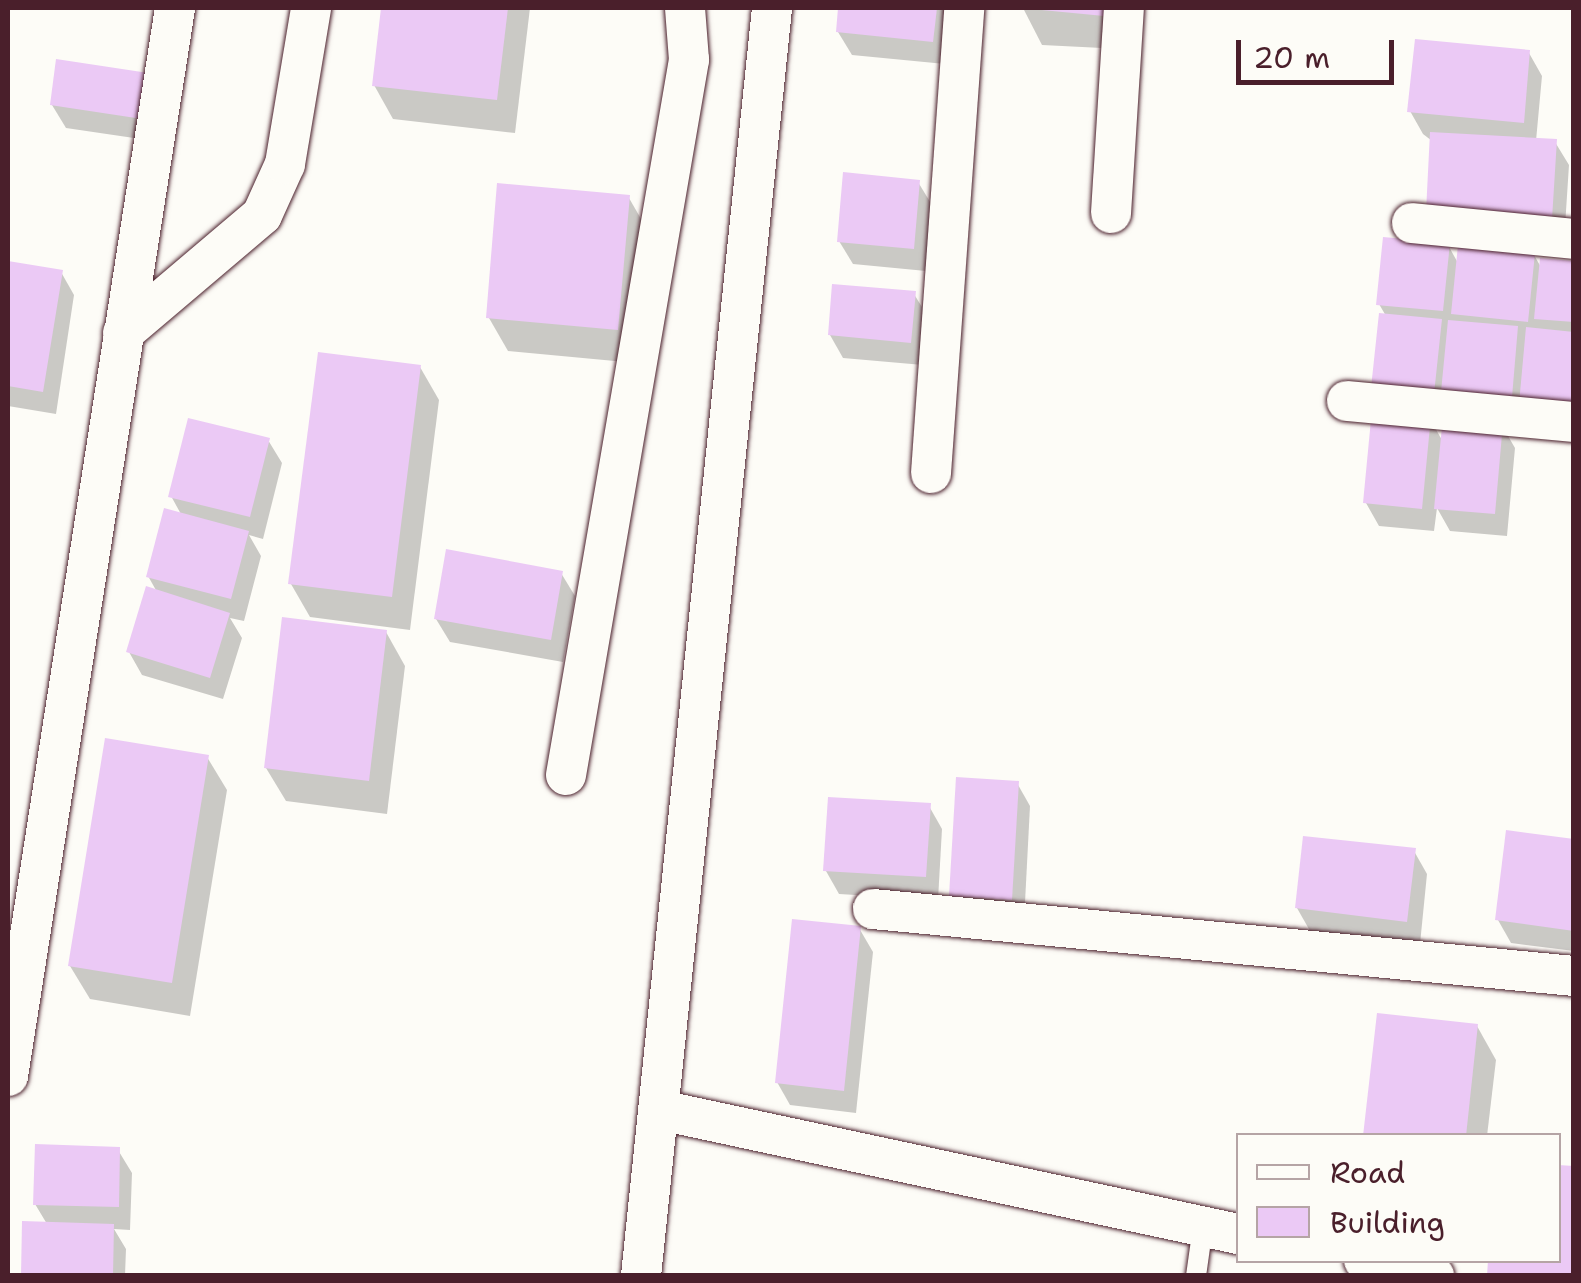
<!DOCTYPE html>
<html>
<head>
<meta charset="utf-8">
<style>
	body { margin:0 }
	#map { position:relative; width:1581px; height:1283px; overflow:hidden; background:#fdfcf7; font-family:"Shantell Sans",sans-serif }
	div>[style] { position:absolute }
	.shadow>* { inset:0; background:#0003 }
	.building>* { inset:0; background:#ebc9f5 }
	.roads { filter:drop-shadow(0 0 2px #4a1f2b) drop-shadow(0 0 2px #4a1f2b) }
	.service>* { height:20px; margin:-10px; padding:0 10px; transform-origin:10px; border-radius:10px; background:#fdfcf7 }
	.minor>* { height:40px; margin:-20px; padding:0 20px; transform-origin:20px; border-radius:20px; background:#fdfcf7 }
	span { translate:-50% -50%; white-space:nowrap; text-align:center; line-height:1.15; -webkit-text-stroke:8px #fdfcf7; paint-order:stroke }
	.frame { position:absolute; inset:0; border:10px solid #4a1f2b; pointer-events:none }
	.legend { position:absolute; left:1236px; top:1133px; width:325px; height:130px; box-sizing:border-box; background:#fdfcf7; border:2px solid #b5a4a5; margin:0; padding:12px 18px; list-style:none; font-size:30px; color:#4a1f2b }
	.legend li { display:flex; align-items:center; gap:20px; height:50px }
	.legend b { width:50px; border:2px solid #b5a4a5 }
	.scale { position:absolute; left:1236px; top:40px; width:158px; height:45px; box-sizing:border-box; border:5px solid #4a1f2b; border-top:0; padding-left:12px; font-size:30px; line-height:35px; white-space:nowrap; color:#4a1f2b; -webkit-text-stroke:8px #fdfcf7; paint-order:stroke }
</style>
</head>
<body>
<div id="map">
	<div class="shadow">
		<div style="clip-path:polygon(384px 8px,530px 8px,515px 133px,393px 119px,374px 85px)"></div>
		<div style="clip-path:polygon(840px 8px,951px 8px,945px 64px,852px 55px,838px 32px)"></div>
		<div style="clip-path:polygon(1023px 8px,1124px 8px,1122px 49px,1042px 45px)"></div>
		<div style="clip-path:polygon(1529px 53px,1542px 76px,1536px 141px,1555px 142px,1569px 165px,1564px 242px,1423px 134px,1410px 111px)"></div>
		<div style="clip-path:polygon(154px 77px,161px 142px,66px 128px,52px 105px)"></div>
		<div style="clip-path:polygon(918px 182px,932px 205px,926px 271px,853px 264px,839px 241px)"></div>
		<div style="clip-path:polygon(629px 198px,648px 231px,636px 363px,508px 351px,489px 318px)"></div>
		<div style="clip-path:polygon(evenodd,1448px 245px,1458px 263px,1534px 255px,1542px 269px,1574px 263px,1574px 431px,1504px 429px,1515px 448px,1507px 536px,1450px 531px,1437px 508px,1434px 531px,1379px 526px,1366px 503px,1386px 316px,1379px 304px,1448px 245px,1428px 415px,1446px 417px,1443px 442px,1428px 415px)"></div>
		<div style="clip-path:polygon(8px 263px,61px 272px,74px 295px,56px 414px,8px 406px)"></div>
		<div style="clip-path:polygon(914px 294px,928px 317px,923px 365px,843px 358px,830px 335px)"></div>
		<div style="clip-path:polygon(420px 367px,439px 400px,410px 630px,310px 617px,291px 584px)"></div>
		<div style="clip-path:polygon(268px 440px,282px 463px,263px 539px,249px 535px,261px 556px,244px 621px,230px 618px,242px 638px,223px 699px,142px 675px,129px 652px,157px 592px,148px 576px,182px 516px,171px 496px)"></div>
		<div style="clip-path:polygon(561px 573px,575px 596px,563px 662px,450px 642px,436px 619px)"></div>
		<div style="clip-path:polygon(386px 632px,405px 666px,387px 814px,286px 801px,266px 768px)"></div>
		<div style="clip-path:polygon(207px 757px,227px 790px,190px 1016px,90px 999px,70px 966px)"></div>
		<div style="clip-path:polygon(1017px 783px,1030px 806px,1024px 922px,965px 918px,952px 895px)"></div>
		<div style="clip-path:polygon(929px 806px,942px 829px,938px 900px,839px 894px,826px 871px)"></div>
		<div style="clip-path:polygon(1574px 842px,1574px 951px,1511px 943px,1498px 920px)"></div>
		<div style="clip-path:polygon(1414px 851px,1427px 874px,1420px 944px,1310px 931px,1297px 908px)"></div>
		<div style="clip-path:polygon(859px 928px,873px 952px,856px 1113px,790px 1105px,777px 1082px)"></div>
		<div style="clip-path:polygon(1477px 1026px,1496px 1060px,1487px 1136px,1365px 1136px)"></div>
		<div style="clip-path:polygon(118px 1150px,132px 1173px,130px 1230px,114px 1229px,126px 1249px,125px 1276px,24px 1276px,47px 1224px,35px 1204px)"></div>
	</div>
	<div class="building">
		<div style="clip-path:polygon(381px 8px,508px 8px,497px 100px,372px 86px)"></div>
		<div style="clip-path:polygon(838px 8px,937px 8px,933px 42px,836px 32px)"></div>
		<div style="clip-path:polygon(1021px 8px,1104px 8px,1104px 16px)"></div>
		<div style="clip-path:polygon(1415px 39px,1530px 50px,1524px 123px,1407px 112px)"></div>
		<div style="clip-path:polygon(56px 59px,155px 74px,149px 120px,50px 105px)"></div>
		<div style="clip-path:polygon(1430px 132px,1557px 139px,1552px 219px,1426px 212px)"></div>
		<div style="clip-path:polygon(843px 172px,920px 180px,914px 249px,837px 242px)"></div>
		<div style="clip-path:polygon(497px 183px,630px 195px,618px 330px,486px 318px)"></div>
		<div style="clip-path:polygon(1383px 237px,1450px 243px,1443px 311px,1376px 305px)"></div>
		<div style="clip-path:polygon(1458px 245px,1535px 253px,1528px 322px,1451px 314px)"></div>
		<div style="clip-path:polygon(1540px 258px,1574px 261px,1574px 322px,1534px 319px)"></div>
		<div style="clip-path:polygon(8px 261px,63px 270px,43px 392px,8px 386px)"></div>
		<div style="clip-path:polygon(832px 284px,916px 291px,911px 343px,828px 335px)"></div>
		<div style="clip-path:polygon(1379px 313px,1442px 319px,1434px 394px,1371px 388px)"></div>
		<div style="clip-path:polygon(1448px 320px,1518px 326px,1511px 409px,1440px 402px)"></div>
		<div style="clip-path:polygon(1526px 327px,1574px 332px,1574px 410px,1519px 404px)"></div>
		<div style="clip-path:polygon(318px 352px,421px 365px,392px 597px,288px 584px)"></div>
		<div style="clip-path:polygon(1372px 409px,1431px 416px,1422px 509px,1363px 503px)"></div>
		<div style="clip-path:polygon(1443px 416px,1503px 423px,1495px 514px,1434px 509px)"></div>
		<div style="clip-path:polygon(188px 418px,270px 438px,250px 517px,168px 497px)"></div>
		<div style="clip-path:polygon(164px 508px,249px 531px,231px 599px,146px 577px)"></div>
		<div style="clip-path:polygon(446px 549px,563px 571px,551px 640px,434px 619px)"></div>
		<div style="clip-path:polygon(146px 586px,230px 613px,210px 678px,126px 652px)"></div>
		<div style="clip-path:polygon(282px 617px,387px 630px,369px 781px,264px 768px)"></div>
		<div style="clip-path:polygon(105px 738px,209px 755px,172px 983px,68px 966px)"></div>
		<div style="clip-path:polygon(956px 777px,1019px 781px,1012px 900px,949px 896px)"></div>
		<div style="clip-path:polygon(828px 797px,931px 803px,926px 877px,823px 871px)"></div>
		<div style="clip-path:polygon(1506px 830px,1574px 839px,1574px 931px,1495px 920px)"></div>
		<div style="clip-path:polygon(1303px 836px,1416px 848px,1407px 922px,1295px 908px)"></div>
		<div style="clip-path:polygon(792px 919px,861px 926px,844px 1091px,775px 1083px)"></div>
		<div style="clip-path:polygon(1377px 1013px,1478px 1024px,1466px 1136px,1363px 1136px)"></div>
		<div style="clip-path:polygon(35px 1144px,120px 1147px,119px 1207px,33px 1205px)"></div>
		<div style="clip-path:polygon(1558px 1165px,1574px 1166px,1574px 1276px,1487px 1276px,1488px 1260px,1558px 1260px)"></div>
		<div style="clip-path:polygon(22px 1221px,114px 1224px,113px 1276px,21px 1276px)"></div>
	</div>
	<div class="roads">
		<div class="service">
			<div style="left:1196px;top:1276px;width:50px;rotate:-82deg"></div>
		</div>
		<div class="minor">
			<div style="left:1111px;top:213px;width:205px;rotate:-86.4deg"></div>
			<div style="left:1412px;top:223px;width:163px;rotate:5.6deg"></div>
			<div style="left:123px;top:333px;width:182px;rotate:-40.3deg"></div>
			<div style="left:262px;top:215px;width:56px;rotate:-65.7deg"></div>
			<div style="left:285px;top:164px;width:158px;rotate:-80.5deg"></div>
			<div style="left:1347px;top:401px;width:228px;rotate:5.3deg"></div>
			<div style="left:931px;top:473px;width:466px;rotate:-85.9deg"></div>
			<div style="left:566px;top:775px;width:726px;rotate:-80.24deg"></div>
			<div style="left:689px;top:60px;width:52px;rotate:-94.4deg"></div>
			<div style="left:873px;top:909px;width:704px;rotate:5.46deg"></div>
			<div style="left:8px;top:1076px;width:1081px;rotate:-81.11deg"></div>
			<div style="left:660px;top:1110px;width:591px;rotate:12.11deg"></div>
			<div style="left:1364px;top:1260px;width:72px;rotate:12.9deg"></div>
			<div style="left:641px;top:1276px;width:1275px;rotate:-84.1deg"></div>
		</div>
	</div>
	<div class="frame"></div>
	<ul class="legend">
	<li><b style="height:12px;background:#fdfcf7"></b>Road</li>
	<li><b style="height:28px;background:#ebc9f5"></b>Building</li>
	</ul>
	<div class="scale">20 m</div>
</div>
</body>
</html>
